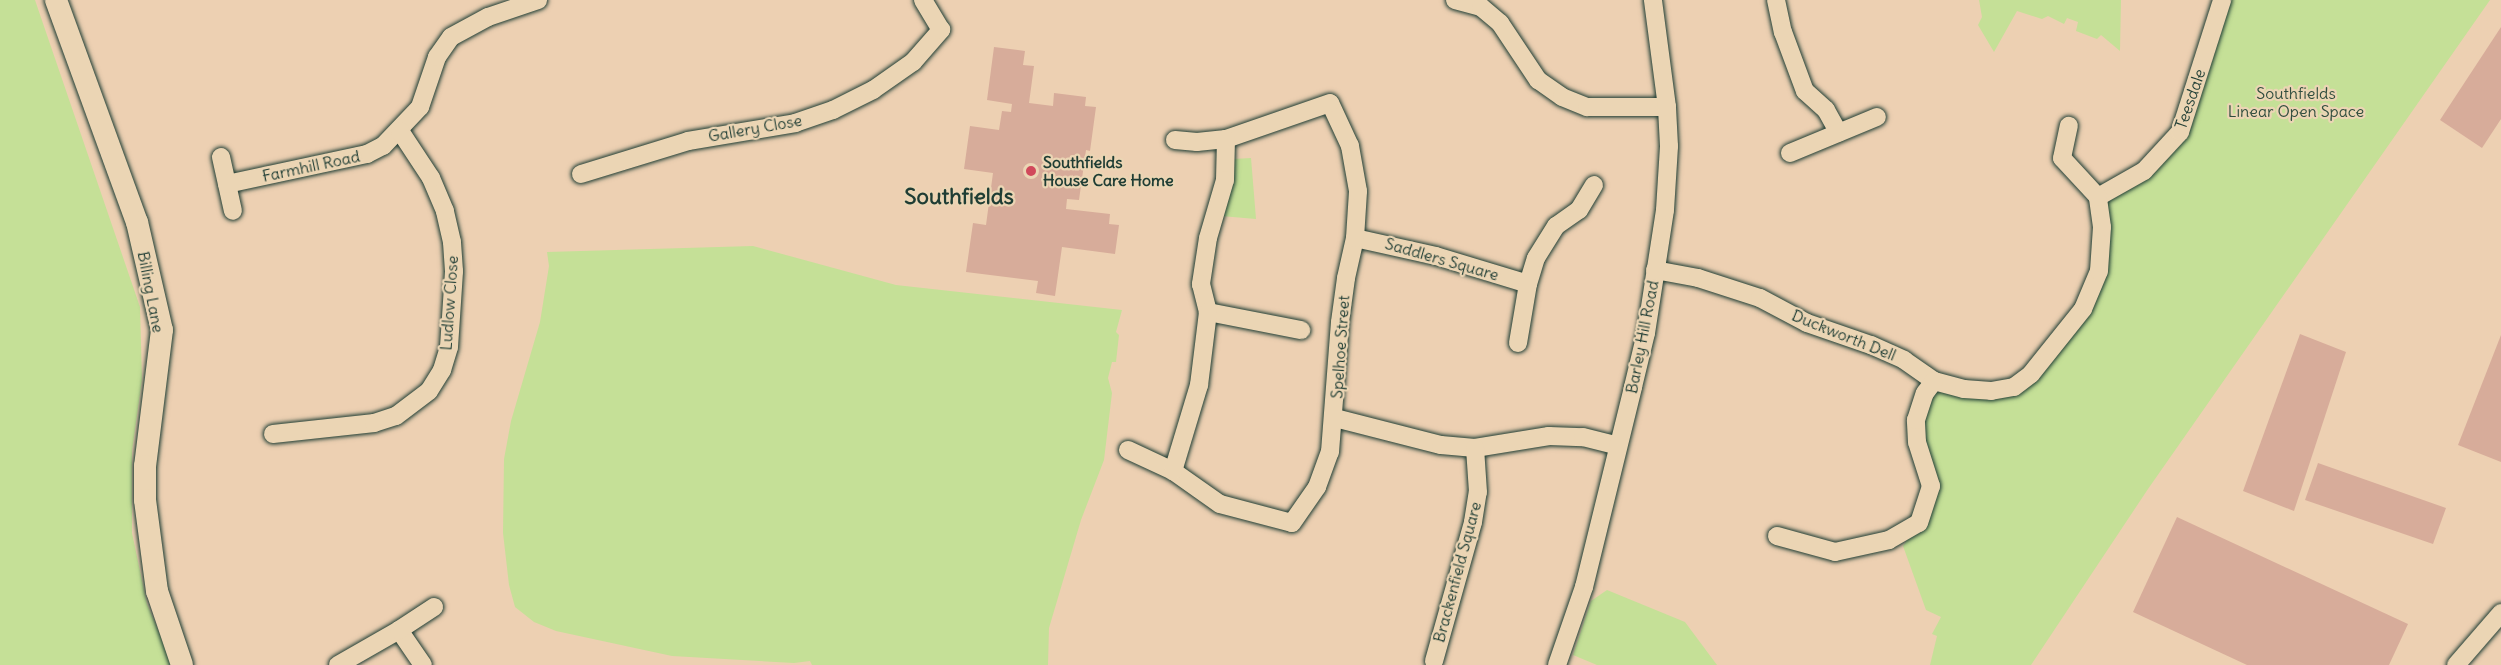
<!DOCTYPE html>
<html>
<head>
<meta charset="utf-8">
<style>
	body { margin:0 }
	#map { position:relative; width:2501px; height:665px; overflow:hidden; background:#edd0b2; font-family:Delius,sans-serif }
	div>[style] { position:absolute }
	.green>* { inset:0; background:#c5e097 }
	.building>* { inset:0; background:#d7ac9a }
	.roads { filter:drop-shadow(0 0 2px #1f3d34) drop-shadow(0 0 2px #1f3d34) }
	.minor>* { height:18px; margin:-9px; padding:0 9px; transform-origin:9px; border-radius:9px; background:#ebd5b4 }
	.tertiary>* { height:22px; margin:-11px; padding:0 11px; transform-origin:11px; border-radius:11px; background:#ebd5b4 }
	.dots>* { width:16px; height:16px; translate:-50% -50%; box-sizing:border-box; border:3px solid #ebd5b4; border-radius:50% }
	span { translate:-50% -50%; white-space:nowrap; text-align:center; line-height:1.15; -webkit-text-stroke:4.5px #ebd5b4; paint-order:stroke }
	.park-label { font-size:16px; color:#304d3e }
	.street-label { font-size:16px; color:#1f3d34 }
	.poi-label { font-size:16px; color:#1f3d34; font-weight:700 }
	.left { translate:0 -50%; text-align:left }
	.district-label { font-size:22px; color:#1f3d34; font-weight:700 }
</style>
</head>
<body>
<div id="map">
	<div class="green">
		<div style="clip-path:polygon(0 0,35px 0,140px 307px,142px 380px,132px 451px,132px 533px,147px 604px,173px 665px,0 665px)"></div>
		<div style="clip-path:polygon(1979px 0,2121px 0,2120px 51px,2101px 35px,2097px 39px,2076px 31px,2078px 22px,2067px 18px,2064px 24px,2048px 16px,2042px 19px,2017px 11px,1994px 52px,1978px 25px,1982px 17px)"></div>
		<div style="clip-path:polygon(2222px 0,2490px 0,2148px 489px,2031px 665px,1930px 665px,1937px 636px,1932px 634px,1941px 617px,1926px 610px,1903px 546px,1919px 523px,1926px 506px,1917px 442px,1934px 381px,1964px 389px,2031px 374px,2099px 271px,2098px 197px,2180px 132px)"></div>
		<div style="clip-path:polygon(1251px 158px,1256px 219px,1221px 216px,1233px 159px)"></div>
		<div style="clip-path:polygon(753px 246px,896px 285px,1122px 310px,1116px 332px,1119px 335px,1116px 362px,1112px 362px,1108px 378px,1112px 393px,1104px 460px,1081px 520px,1049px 628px,1048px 665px,812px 665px,810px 661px,794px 663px,672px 656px,556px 631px,534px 622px,515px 607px,509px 585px,503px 533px,504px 459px,511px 421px,540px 322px,549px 266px,547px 252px)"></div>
		<div style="clip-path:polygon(1607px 590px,1685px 622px,1717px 665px,1597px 665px,1573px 655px,1591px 601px)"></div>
	</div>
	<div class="building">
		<div style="clip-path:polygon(2501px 27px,2501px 119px,2482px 148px,2440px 120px)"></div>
		<div style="clip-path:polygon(994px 47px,1025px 51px,1023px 65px,1034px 66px,1029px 103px,1053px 106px,1054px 93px,1086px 97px,1085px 106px,1096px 107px,1090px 151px,1086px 150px,1079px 200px,1067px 199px,1066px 209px,1110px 214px,1109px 224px,1119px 225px,1115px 254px,1062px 247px,1055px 296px,1036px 293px,1038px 281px,966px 272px,973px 223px,986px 225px,993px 173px,964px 169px,970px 126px,999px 130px,1002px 111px,1011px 112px,1012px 104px,987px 100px)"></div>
		<div style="clip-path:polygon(2300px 334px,2346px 352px,2294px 511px,2243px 491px)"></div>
		<div style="clip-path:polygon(2501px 335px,2501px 462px,2458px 445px)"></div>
		<div style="clip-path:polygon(2318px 463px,2446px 508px,2433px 544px,2305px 500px)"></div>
		<div style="clip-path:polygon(2177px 517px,2408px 624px,2389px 665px,2247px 665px,2133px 612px)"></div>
	</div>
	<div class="roads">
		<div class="minor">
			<div style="left:1455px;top:0;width:27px;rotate:15deg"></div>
			<div style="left:1481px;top:7px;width:25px;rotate:40deg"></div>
			<div style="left:1500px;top:23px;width:69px;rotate:56.3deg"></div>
			<div style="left:1538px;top:80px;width:29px;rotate:35deg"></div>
			<div style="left:1562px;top:97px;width:27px;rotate:22deg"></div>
			<div style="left:1587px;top:107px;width:80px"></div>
			<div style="left:1776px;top:0;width:33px;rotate:78deg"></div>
			<div style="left:1783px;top:32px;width:63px;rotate:69.6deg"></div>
			<div style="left:1805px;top:91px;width:28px;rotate:42deg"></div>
			<div style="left:1826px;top:110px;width:26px;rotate:61deg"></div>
			<div style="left:1175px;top:140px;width:22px;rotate:5deg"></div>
			<div style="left:1197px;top:142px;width:29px;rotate:-6deg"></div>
			<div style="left:1790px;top:153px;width:94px;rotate:-22.5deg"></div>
			<div style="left:221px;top:157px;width:55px;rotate:77.5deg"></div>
			<div style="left:581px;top:174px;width:112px;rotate:-17.1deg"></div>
			<div style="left:688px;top:141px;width:109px;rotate:-9.5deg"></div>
			<div style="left:795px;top:123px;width:40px;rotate:-18.9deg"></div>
			<div style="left:833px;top:110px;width:45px;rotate:-26.6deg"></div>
			<div style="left:873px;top:90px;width:49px;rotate:-35deg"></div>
			<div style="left:913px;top:62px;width:43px;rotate:-48.8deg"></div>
			<div style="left:941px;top:30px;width:35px;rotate:-121deg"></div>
			<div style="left:227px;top:184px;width:143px;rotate:-12.1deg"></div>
			<div style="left:367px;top:154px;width:18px;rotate:-27deg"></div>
			<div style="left:383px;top:146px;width:54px;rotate:-46.5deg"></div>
			<div style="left:420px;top:107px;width:53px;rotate:-71.2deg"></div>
			<div style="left:437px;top:57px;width:24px;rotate:-55deg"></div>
			<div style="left:451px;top:37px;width:42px;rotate:-28.4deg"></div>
			<div style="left:488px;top:17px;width:53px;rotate:-18.8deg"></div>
			<div style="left:2098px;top:197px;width:53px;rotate:-29.5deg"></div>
			<div style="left:2144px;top:171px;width:53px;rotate:-47.3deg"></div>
			<div style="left:2180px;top:132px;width:139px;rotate:-72.3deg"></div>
			<div style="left:1355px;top:238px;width:83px;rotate:12.5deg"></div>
			<div style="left:1436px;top:256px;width:96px;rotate:16.9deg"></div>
			<div style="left:1655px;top:270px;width:44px;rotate:10.5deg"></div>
			<div style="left:1698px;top:278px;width:65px;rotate:17.9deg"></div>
			<div style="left:1760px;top:298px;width:53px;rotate:28deg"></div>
			<div style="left:1807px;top:323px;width:68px;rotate:19deg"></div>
			<div style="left:1871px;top:345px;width:36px;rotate:24deg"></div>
			<div style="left:1904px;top:360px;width:37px;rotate:35deg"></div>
			<div style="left:1934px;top:381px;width:31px;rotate:15deg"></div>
			<div style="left:1964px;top:389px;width:27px;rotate:4deg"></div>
			<div style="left:1991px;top:391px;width:23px;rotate:-10deg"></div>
			<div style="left:2014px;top:387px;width:21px;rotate:-37deg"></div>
			<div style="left:2031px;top:374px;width:83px;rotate:-51.3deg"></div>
			<div style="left:2083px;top:309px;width:41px;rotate:-67.2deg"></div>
			<div style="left:2099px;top:271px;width:44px;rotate:-86.1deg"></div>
			<div style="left:2102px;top:227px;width:30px;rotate:-98deg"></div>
			<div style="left:2098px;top:197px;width:53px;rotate:-132.7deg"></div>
			<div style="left:2062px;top:158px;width:33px;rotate:-78deg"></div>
			<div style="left:1208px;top:312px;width:95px;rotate:11deg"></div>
			<div style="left:1518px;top:343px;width:60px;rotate:-80.4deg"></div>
			<div style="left:1528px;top:284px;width:27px;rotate:-73deg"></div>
			<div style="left:1536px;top:258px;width:38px;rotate:-58deg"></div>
			<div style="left:1556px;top:226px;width:28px;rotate:-35deg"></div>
			<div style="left:1579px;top:210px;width:29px;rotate:-59deg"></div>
			<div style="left:1335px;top:418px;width:109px;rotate:14.3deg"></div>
			<div style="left:1441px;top:445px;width:34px;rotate:5deg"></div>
			<div style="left:1475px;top:448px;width:75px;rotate:-9.2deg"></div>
			<div style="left:1549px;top:436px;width:34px;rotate:2deg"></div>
			<div style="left:1583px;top:437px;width:36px;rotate:14deg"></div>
			<div style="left:273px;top:434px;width:102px;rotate:-6.2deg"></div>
			<div style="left:374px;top:423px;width:23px;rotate:-18deg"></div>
			<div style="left:396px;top:416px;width:41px;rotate:-37.1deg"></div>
			<div style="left:429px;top:391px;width:25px;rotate:-58deg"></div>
			<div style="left:442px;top:370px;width:24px;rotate:-73deg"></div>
			<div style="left:449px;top:347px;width:76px;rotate:-86.2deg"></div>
			<div style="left:454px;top:271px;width:29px;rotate:-94deg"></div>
			<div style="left:452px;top:242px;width:32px;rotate:-103deg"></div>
			<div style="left:445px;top:211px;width:36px;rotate:-113deg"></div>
			<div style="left:431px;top:178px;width:56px;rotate:-123.4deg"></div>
			<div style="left:1128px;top:450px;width:50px;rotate:25deg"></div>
			<div style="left:1173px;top:471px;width:57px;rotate:35.1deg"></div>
			<div style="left:1220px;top:504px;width:74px;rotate:14.8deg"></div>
			<div style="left:1292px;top:523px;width:44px;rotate:-55.2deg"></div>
			<div style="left:1317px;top:487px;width:37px;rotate:-70deg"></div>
			<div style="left:1330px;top:452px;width:130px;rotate:-85.6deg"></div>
			<div style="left:1340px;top:322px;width:44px;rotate:-82.2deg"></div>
			<div style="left:1346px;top:278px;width:41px;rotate:-77.3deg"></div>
			<div style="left:1355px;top:238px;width:47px;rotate:-86.3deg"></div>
			<div style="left:1358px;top:191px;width:46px;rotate:-100.1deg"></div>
			<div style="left:1350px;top:146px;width:47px;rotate:-114.9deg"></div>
			<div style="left:1330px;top:103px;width:110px;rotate:160.9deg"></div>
			<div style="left:1226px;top:139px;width:41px;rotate:91.4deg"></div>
			<div style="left:1225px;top:180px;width:60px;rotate:106.3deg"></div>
			<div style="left:1208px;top:238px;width:47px;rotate:98.7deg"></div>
			<div style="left:1201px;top:284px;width:29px;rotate:76deg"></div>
			<div style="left:1208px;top:312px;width:74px;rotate:97deg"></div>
			<div style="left:1199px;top:385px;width:90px;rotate:106.8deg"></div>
			<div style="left:1777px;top:536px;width:60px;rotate:15.4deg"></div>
			<div style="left:1835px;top:552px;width:55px;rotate:-12.5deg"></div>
			<div style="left:1889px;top:540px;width:34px;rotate:-30deg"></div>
			<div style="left:1919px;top:523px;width:39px;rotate:-72deg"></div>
			<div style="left:1931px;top:486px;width:46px;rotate:-107.7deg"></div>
			<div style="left:1917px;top:442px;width:22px;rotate:-93deg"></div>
			<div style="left:1916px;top:420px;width:28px;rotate:-72deg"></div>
			<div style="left:1925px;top:393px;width:15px;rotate:-53deg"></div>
			<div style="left:399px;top:630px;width:42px;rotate:55.6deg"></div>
			<div style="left:1434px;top:661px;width:144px;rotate:-74.3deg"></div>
			<div style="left:1473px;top:522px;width:30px;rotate:-81deg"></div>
			<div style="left:1478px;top:492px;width:44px;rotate:-93.9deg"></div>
			<div style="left:338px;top:665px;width:70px;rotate:-29.8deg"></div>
			<div style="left:399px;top:630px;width:42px;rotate:-33.3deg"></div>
			<div style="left:1557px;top:665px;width:83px;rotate:-70.9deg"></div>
			<div style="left:1584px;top:587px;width:206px;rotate:-76.2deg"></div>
			<div style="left:1633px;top:387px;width:56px;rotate:-76.5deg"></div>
			<div style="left:1646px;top:333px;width:124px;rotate:-81.2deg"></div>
			<div style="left:1665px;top:210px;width:64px;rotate:-86.4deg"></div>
			<div style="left:1669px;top:146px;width:39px;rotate:-93deg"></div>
			<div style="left:1667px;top:107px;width:108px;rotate:-97.5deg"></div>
			<div style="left:2456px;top:665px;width:69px;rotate:-49.1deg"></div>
		</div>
		<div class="tertiary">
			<div style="left:56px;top:0;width:236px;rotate:70deg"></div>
			<div style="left:137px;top:222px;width:111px;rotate:77deg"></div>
			<div style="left:162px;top:330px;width:137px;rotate:97.1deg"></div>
			<div style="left:145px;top:466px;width:34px;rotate:90deg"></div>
			<div style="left:145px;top:500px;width:92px;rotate:82.5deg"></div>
			<div style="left:157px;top:591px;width:78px;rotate:71.3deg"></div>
		</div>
	</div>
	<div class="dots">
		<div style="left:1031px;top:171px;background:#d1495b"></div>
	</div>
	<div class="park-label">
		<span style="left:2296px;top:102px">Southfields<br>Linear Open Space</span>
	</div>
	<div class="street-label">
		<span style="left:2190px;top:99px;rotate:-71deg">Teesdale</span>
		<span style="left:755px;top:128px;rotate:-10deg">Gallery Close</span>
		<span style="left:311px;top:166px;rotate:-12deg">Farmhill Road</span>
		<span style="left:1442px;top:259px;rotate:16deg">Saddlers Square</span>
		<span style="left:151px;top:292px;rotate:79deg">Billing Lane</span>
		<span style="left:449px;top:303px;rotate:-86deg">Ludlow Close</span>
		<span style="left:1844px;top:335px;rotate:22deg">Duckworth Dell</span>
		<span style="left:1642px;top:337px;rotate:-79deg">Barley Hill Road</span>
		<span style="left:1340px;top:347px;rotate:-86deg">Spelhoe Street</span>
		<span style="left:1457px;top:572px;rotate:-75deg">Brackenfield Square</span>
	</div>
	<div class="poi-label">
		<span class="left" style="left:1043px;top:171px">Southfields<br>House Care Home</span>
	</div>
	<div class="district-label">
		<span style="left:959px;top:197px">Southfields</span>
	</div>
</div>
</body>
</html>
